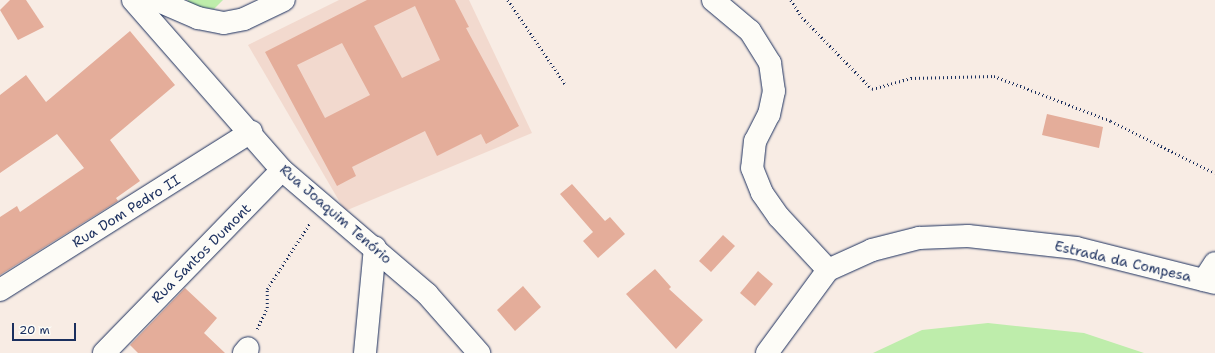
<!DOCTYPE html>
<html>
<head>
<meta charset="utf-8">
<style>
	body { margin:0 }
	#map { position:relative; width:1215px; height:353px; overflow:hidden; background:#f8ece4; font-family:"Shantell Sans",sans-serif }
	div>[style] { position:absolute }
	.built>* { inset:0; background:#f2d9ce }
	.green>* { inset:0; background:#beedab }
	.building>* { inset:0; background:#e4ad9a }
	.path>* { height:2.5px; margin-top:-1.25px; transform-origin:0; background:repeating-linear-gradient(90deg,#1b2f5e 0 1px,transparent 0 4px) }
	.roads { filter:drop-shadow(0 0 1px #1b2f5e) drop-shadow(0 0 1px #1b2f5e) }
	.minor>* { height:22px; margin:-11px; padding:0 11px; transform-origin:11px; border-radius:11px; background:#fdfcf7 }
	span { translate:-50% -50%; white-space:nowrap; text-align:center; line-height:1.15; -webkit-text-stroke:3px #fdfcf7; paint-order:stroke }
	.street-label { font-size:14px; color:#1b2f5e }
	.scale { position:absolute; left:12px; top:323px; width:64px; height:18px; box-sizing:border-box; border:2px solid #1b2f5e; border-top:0; padding-left:5px; font-size:12px; line-height:14px; white-space:nowrap; color:#1b2f5e; -webkit-text-stroke:3px #fdfcf7; paint-order:stroke }
</style>
</head>
<body>
<div id="map">
	<div class="built">
		<div style="clip-path:polygon(339px 0,469px 0,532px 133px,345px 211px,248px 45px)"></div>
	</div>
	<div class="green">
		<div style="clip-path:polygon(188px 0,223px 0,214px 9px,186px 5px)"></div>
		<div style="clip-path:polygon(988px 323px,1084px 333px,1144px 353px,873px 353px,922px 330px)"></div>
	</div>
	<div class="building">
		<div style="clip-path:polygon(10px 0,26px 0,44px 27px,18px 40px,0 10px)"></div>
		<div style="clip-path:polygon(evenodd,367px 0,455px 0,469px 27px,466px 28px,519px 126px,486px 144px,481px 134px,437px 156px,425px 131px,352px 167px,356px 176px,337px 186px,265px 52px,367px 0,415px 6px,440px 60px,402px 78px,374px 26px,415px 6px,367px 0,342px 43px,370px 95px,325px 118px,297px 65px,342px 43px)"></div>
		<div style="clip-path:polygon(130px 31px,175px 85px,110px 140px,140px 181px,116px 198px,118px 201px,0 275px,0 217px,17px 206px,20px 212px,84px 168px,57px 134px,0 173px,0 95px,26px 75px,46px 102px)"></div>
		<div style="clip-path:polygon(1047px 114px,1103px 127px,1099px 148px,1042px 135px)"></div>
		<div style="clip-path:polygon(572px 184px,605px 221px,610px 217px,625px 234px,598px 258px,583px 241px,593px 232px,560px 194px)"></div>
		<div style="clip-path:polygon(723px 235px,735px 246px,711px 272px,699px 261px)"></div>
		<div style="clip-path:polygon(655px 269px,671px 287px,669px 289px,703px 320px,676px 349px,626px 294px)"></div>
		<div style="clip-path:polygon(758px 271px,773px 284px,755px 306px,740px 293px)"></div>
		<div style="clip-path:polygon(523px 286px,541px 307px,515px 331px,497px 310px)"></div>
		<div style="clip-path:polygon(185px 288px,217px 318px,204px 333px,225px 353px,138px 353px,130px 345px)"></div>
	</div>
	<div class="path">
		<div style="left:508px;top:0;width:102px;rotate:55.8deg"></div>
		<div style="left:791px;top:0;width:20px;rotate:57deg"></div>
		<div style="left:802px;top:17px;width:100px;rotate:45.8deg"></div>
		<div style="left:872px;top:89px;width:41px;rotate:-15.8deg"></div>
		<div style="left:911px;top:78px;width:83px;rotate:-1.4deg"></div>
		<div style="left:994px;top:76px;width:125px;rotate:21deg"></div>
		<div style="left:1111px;top:121px;width:116px;rotate:26.6deg"></div>
		<div style="left:257px;top:329px;width:23px;rotate:-65deg"></div>
		<div style="left:267px;top:308px;width:19px;rotate:-90deg"></div>
		<div style="left:267px;top:289px;width:79px;rotate:-56.9deg"></div>
	</div>
	<div class="roads">
		<div class="minor">
			<div style="left:133px;top:0;width:226px;rotate:48.8deg"></div>
			<div style="left:282px;top:170px;width:191px;rotate:40.5deg"></div>
			<div style="left:427px;top:294px;width:79px;rotate:48.6deg"></div>
			<div style="left:156px;top:0;width:46px;rotate:23.2deg"></div>
			<div style="left:198px;top:18px;width:26px;rotate:11deg"></div>
			<div style="left:224px;top:23px;width:20px;rotate:-11deg"></div>
			<div style="left:244px;top:19px;width:44px;rotate:-25.4deg"></div>
			<div style="left:713px;top:0;width:48px;rotate:40deg"></div>
			<div style="left:750px;top:31px;width:38px;rotate:58deg"></div>
			<div style="left:770px;top:63px;width:28px;rotate:82deg"></div>
			<div style="left:774px;top:91px;width:24px;rotate:102deg"></div>
			<div style="left:769px;top:114px;width:30px;rotate:117deg"></div>
			<div style="left:755px;top:141px;width:27px;rotate:96deg"></div>
			<div style="left:752px;top:168px;width:27px;rotate:68deg"></div>
			<div style="left:762px;top:193px;width:29px;rotate:55deg"></div>
			<div style="left:779px;top:217px;width:72px;rotate:47.2deg"></div>
			<div style="left:1204px;top:280px;width:20px;rotate:-57deg"></div>
			<div style="left:0;top:290px;width:297px;rotate:-32.2deg"></div>
			<div style="left:104px;top:353px;width:255px;rotate:-45.8deg"></div>
			<div style="left:244px;top:353px;width:6px;rotate:-51deg"></div>
			<div style="left:365px;top:353px;width:106px;rotate:-84.6deg"></div>
			<div style="left:767px;top:353px;width:103px;rotate:-53.7deg"></div>
			<div style="left:828px;top:270px;width:48px;rotate:-24.4deg"></div>
			<div style="left:872px;top:250px;width:49px;rotate:-14.3deg"></div>
			<div style="left:919px;top:238px;width:49px;rotate:-2.3deg"></div>
			<div style="left:968px;top:236px;width:109px;rotate:6.3deg"></div>
			<div style="left:1076px;top:248px;width:143px;rotate:14.1deg"></div>
		</div>
	</div>
	<div class="street-label">
		<span style="left:126px;top:211px;rotate:-32deg">Rua Dom Pedro II</span>
		<span style="left:336px;top:214px;rotate:41deg">Rua Joaquim Tenório</span>
		<span style="left:201px;top:253px;rotate:-45deg">Rua Santos Dumont</span>
		<span style="left:1123px;top:261px;rotate:13deg">Estrada da Compesa</span>
	</div>
	<div class="scale">20 m</div>
</div>
</body>
</html>
